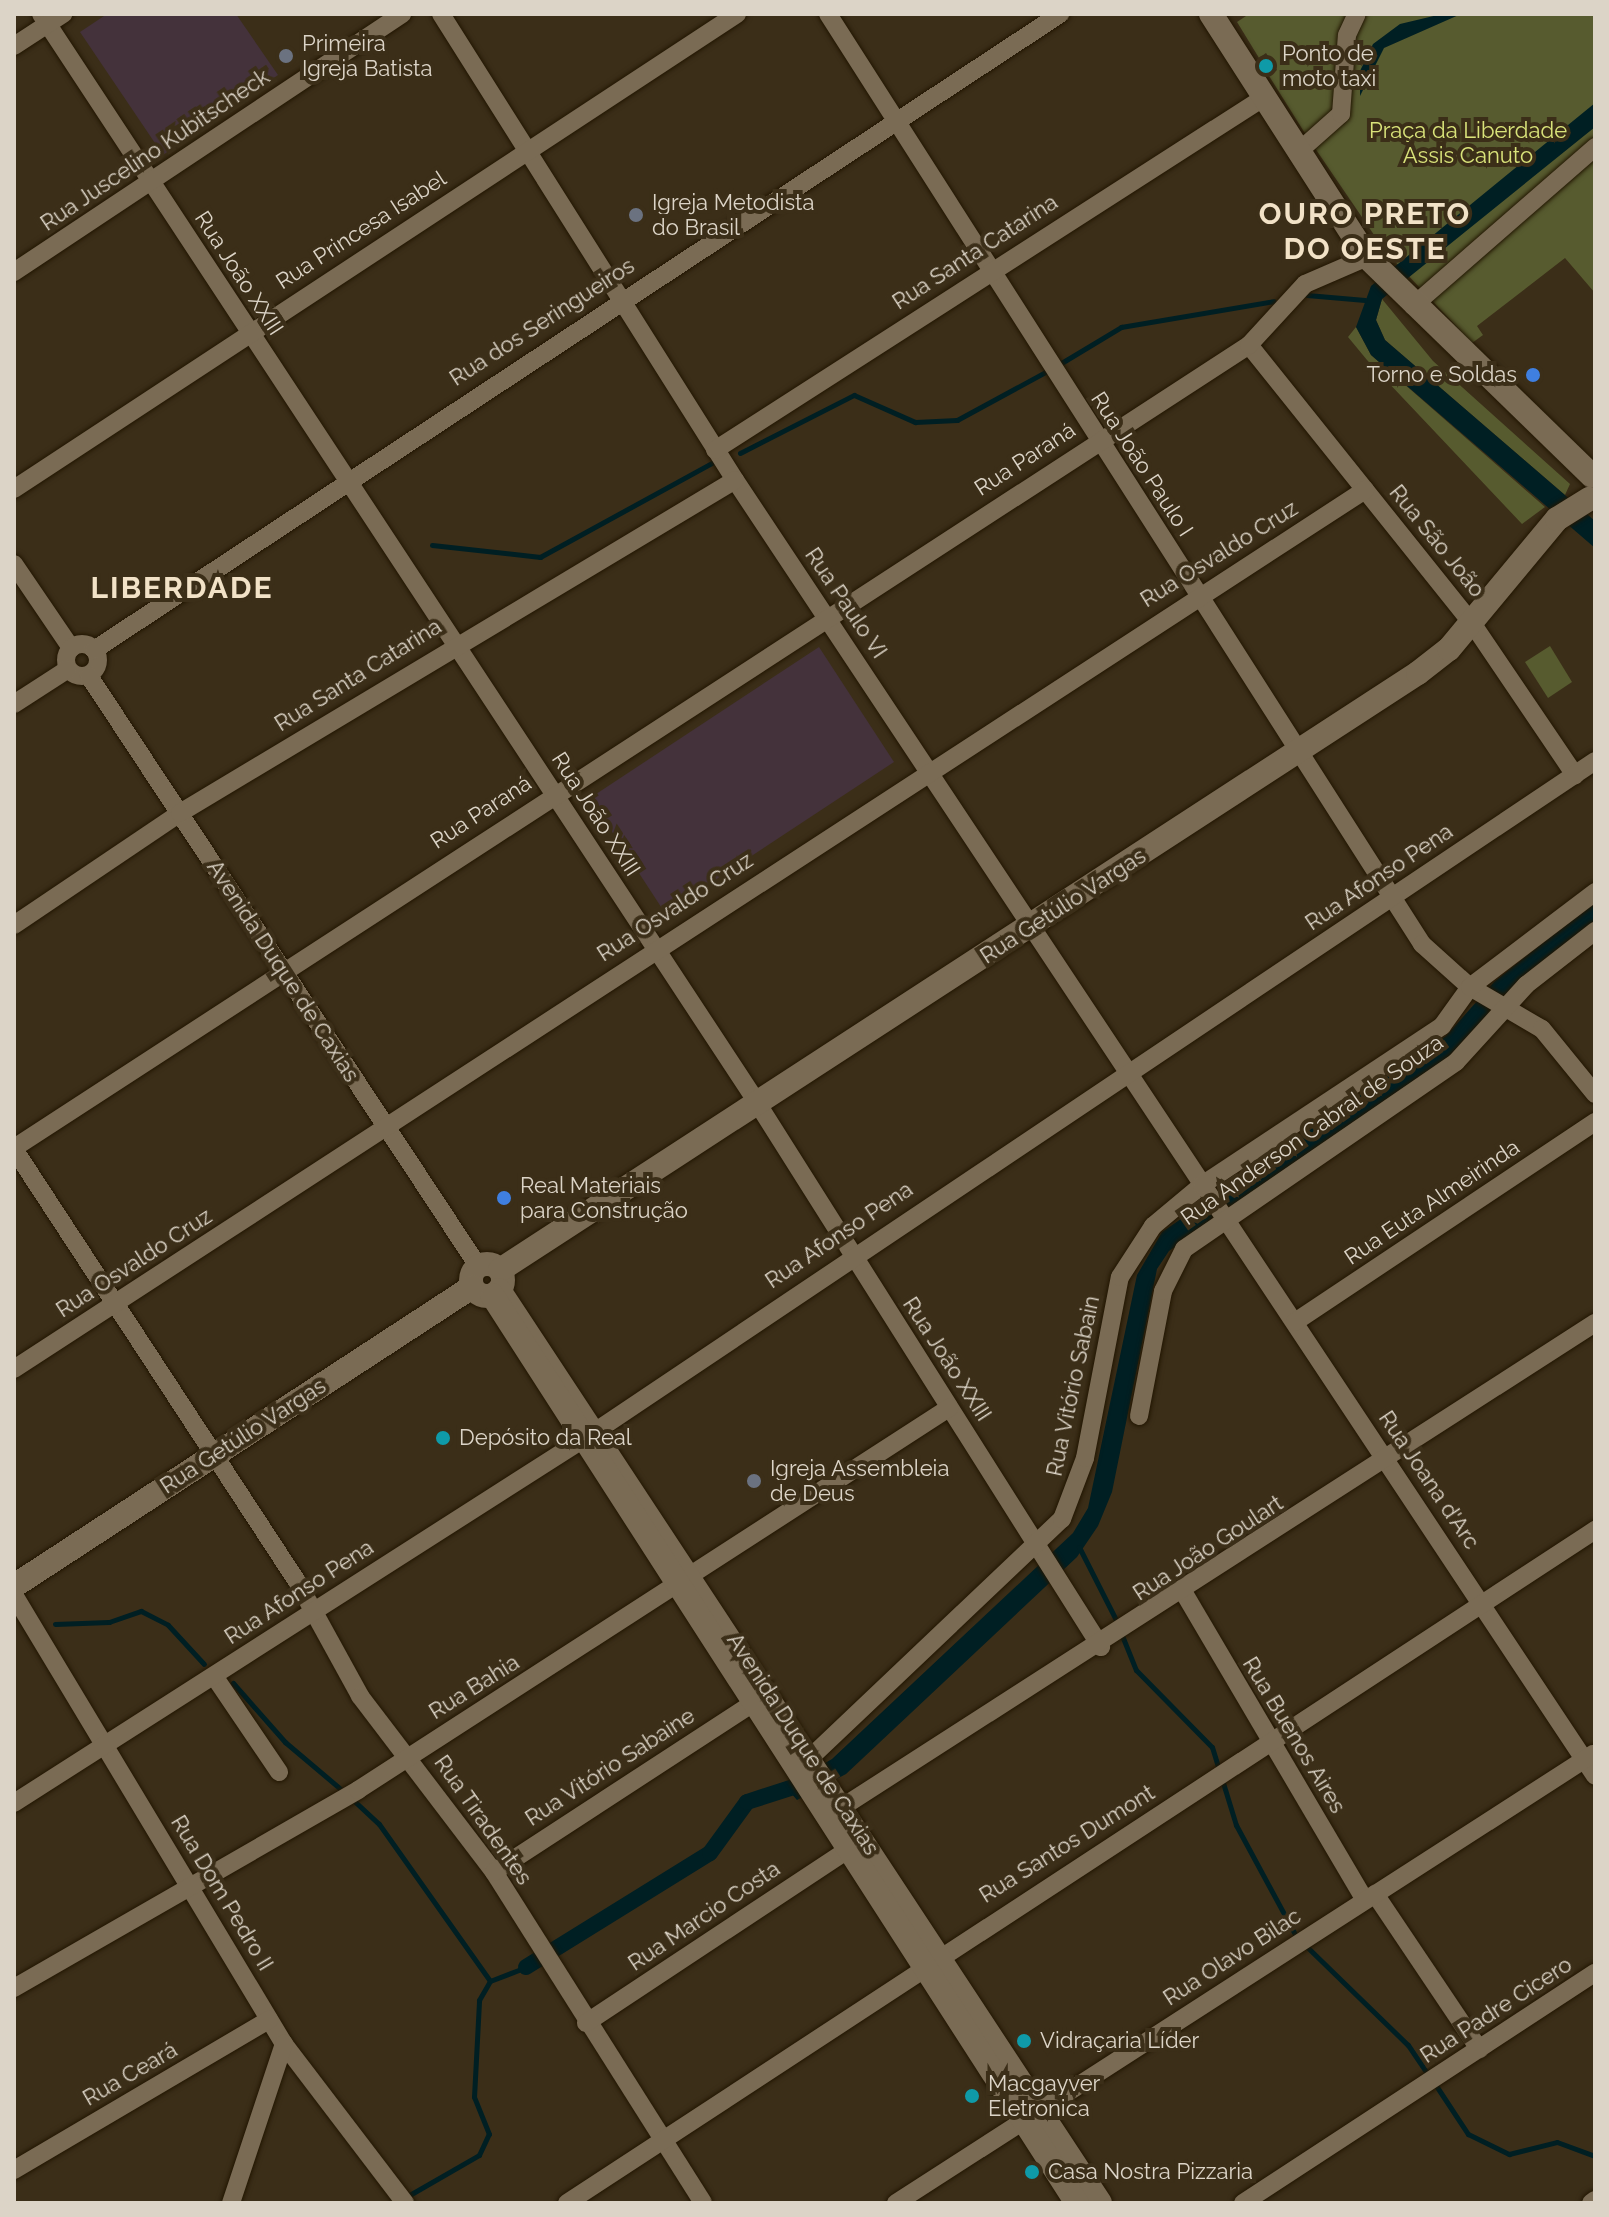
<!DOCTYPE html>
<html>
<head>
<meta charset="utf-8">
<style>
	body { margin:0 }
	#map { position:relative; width:1609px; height:2217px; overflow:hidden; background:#3b2e18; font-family:Raleway,sans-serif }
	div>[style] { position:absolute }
	.education>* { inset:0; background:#44323b }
	.green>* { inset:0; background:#575b2f }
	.water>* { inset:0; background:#001f23 }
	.stream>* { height:5px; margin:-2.5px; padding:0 2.5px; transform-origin:2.5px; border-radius:2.5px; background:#001f23 }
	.canal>* { height:16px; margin:-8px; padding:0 8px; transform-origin:8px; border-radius:8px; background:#001f23 }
	.roads { filter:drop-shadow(0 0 2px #221602) drop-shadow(0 0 2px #221602) }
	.street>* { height:18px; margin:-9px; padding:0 9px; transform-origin:9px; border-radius:9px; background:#7a6b54 }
	.street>.ring { margin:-9px; padding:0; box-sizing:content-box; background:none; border:18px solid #7a6b54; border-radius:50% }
	.secondary>* { height:24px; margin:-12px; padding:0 12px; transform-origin:12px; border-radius:12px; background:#7a6b54 }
	.secondary>.ring { margin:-12px; padding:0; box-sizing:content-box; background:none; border:24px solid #7a6b54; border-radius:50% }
	.dots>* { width:22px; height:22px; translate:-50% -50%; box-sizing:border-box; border:4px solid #3b2e18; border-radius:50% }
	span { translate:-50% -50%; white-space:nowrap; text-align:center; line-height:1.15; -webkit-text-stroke:8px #3b2e18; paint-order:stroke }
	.poi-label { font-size:22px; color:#dcd4c7 }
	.left { translate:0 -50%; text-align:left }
	.right { translate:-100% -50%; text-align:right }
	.park-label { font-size:22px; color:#d9e37a }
	.street-label { font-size:22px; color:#dcd4c7 }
	.district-label { font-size:30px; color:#f2e2c7; font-weight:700; letter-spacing:2px }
	.frame { position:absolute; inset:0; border:16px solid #dcd4c7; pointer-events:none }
</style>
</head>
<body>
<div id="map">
	<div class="education">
		<div style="clip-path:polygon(107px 14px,236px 14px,278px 75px,163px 155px,80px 32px)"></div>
		<div style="clip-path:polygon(819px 647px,894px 762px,665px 913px,590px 798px)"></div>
	</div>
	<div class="green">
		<div style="clip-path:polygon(1249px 14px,1595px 14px,1595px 293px,1565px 258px,1477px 326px,1483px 335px,1472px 343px,1385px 251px,1306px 135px,1269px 76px,1277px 70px,1266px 53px,1259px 58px,1237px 22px)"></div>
		<div style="clip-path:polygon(1382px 299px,1433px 361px,1570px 484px,1565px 495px,1385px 340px,1376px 320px)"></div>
		<div style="clip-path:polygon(1356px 327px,1371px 355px,1545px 507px,1522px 524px,1367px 360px,1348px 337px)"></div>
		<div style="clip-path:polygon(1550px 646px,1572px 682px,1548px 698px,1525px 662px)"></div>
	</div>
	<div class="water">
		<div style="clip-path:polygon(1442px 14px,1461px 14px,1384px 48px,1360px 96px,1360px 71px,1373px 44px,1400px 24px)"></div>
		<div style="clip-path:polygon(1595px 103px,1595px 127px,1382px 299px,1376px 320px,1385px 340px,1595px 521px,1595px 548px,1371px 355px,1356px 327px,1371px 286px)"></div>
		<div style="clip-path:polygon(1595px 901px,1595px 925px,1457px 1053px,1169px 1251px,1157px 1269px,1112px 1492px,1098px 1526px,1077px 1557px,846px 1774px,797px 1800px,785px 1786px,832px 1759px,1073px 1533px,1088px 1508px,1137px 1275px,1162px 1232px,1446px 1036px,1494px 982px)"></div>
	</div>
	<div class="stream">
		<div style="left:1307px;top:295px;width:58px;rotate:4.9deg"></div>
		<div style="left:1058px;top:365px;width:74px;rotate:-31.1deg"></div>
		<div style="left:1121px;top:327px;width:155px;rotate:-9.6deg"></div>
		<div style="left:740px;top:453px;width:128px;rotate:-27deg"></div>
		<div style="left:854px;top:395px;width:67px;rotate:23.9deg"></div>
		<div style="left:915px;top:422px;width:42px;rotate:-2.7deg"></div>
		<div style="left:957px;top:420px;width:105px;rotate:-28.5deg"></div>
		<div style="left:432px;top:545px;width:109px;rotate:6.3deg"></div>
		<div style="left:540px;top:557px;width:196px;rotate:-28.7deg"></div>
		<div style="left:1079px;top:1547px;width:86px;rotate:63.1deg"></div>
		<div style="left:55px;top:1624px;width:54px;rotate:-2.1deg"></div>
		<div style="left:109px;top:1622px;width:34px;rotate:-19deg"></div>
		<div style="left:141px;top:1611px;width:30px;rotate:27deg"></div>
		<div style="left:168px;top:1625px;width:53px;rotate:47.3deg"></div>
		<div style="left:1121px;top:1633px;width:40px;rotate:68deg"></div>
		<div style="left:1136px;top:1670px;width:108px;rotate:45.4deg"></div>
		<div style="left:1212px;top:1747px;width:82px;rotate:72.9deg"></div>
		<div style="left:1236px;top:1825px;width:128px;rotate:61.6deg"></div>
		<div style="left:233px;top:1683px;width:79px;rotate:48.6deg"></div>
		<div style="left:285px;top:1742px;width:76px;rotate:40.2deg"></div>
		<div style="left:351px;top:1798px;width:38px;rotate:43deg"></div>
		<div style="left:379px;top:1824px;width:192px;rotate:54.7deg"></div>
		<div style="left:1304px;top:1944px;width:145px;rotate:44.2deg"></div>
		<div style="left:1408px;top:2045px;width:37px;rotate:56deg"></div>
		<div style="left:1435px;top:2084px;width:60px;rotate:56.6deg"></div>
		<div style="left:1468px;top:2134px;width:46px;rotate:26deg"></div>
		<div style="left:1509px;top:2154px;width:49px;rotate:-14deg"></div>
		<div style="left:1557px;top:2142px;width:40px;rotate:20.2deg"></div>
		<div style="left:406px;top:2197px;width:84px;rotate:-29.9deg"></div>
		<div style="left:479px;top:2155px;width:23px;rotate:-65deg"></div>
		<div style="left:489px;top:2134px;width:40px;rotate:-112deg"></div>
		<div style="left:474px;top:2097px;width:97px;rotate:-87deg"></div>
		<div style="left:479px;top:2000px;width:22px;rotate:-60deg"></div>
		<div style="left:490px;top:1981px;width:39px;rotate:-21deg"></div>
	</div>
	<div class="canal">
		<div style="left:526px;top:1967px;width:216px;rotate:-31.8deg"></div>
		<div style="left:710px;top:1853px;width:63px;rotate:-54deg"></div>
		<div style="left:747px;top:1802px;width:65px;rotate:-17.9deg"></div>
	</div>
	<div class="roads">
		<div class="street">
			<div style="left:41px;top:14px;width:1301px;rotate:56.66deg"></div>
			<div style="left:756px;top:1101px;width:646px;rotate:57.71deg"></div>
			<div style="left:441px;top:14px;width:551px;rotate:57.75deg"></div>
			<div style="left:735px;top:480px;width:1555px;rotate:56.43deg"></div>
			<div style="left:828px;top:14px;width:1104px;rotate:57.43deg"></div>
			<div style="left:1422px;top:944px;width:64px;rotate:41.9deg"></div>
			<div style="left:1470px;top:987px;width:83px;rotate:30.3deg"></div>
			<div style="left:1542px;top:1029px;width:84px;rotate:50.8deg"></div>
			<div style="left:14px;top:46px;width:59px;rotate:-33.1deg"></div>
			<div style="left:1297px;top:153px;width:59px;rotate:-41.6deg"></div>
			<div style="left:1341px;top:114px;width:79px;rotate:-85.7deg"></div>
			<div style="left:1347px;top:35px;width:23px;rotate:-65deg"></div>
			<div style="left:14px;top:272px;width:466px;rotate:-33.6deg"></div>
			<div style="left:1413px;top:306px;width:242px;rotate:-41.1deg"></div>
			<div style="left:1249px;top:345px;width:356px;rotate:51.3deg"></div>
			<div style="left:1472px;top:623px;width:184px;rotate:55.9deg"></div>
			<div style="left:715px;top:450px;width:651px;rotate:-32.71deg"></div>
			<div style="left:14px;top:489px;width:865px;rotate:-33.3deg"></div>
			<div style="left:14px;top:564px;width:102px;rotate:55.8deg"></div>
			<div class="ring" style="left:66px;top:644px;width:14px;height:14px"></div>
			<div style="left:94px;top:650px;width:1157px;rotate:-33.36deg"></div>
			<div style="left:89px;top:676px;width:707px;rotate:56.6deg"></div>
			<div style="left:14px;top:704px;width:64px;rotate:-32.9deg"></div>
			<div style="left:14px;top:925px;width:200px;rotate:-34deg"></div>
			<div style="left:180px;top:813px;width:647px;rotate:-30.96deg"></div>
			<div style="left:14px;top:1148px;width:1473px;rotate:-33.03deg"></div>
			<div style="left:1249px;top:345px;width:83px;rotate:-47.4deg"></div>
			<div style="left:1305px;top:284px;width:68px;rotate:-23.5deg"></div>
			<div style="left:14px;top:1149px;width:519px;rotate:56.8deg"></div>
			<div style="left:298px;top:1583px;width:129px;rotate:61.2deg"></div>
			<div style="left:360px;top:1696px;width:221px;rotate:52.7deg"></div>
			<div style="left:494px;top:1872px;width:391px;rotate:57.7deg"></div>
			<div style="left:1295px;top:1322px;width:361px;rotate:-33.7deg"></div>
			<div style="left:14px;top:1369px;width:1612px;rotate:-33.05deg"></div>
			<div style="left:1139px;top:1416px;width:127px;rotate:-79.1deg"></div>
			<div style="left:1163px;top:1291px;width:47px;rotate:-63.4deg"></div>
			<div style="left:1184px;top:1249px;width:330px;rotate:-34.5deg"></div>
			<div style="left:1456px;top:1062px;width:104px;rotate:-47.7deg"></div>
			<div style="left:1526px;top:985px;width:88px;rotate:-38deg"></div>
			<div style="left:1184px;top:1593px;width:356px;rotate:59.5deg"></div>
			<div style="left:14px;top:1595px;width:524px;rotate:58.98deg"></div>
			<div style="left:284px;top:2044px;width:200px;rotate:52.7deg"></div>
			<div style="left:214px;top:1676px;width:116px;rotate:55.9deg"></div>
			<div style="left:811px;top:1757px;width:346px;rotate:-43.5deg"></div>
			<div style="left:1062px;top:1519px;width:65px;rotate:-69.3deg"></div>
			<div style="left:1085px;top:1458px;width:184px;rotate:-79.1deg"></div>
			<div style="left:1120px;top:1277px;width:61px;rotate:-57.1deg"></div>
			<div style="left:1153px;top:1226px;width:64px;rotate:-39.9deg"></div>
			<div style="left:1202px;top:1185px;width:288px;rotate:-33.5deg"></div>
			<div style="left:1442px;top:1026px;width:48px;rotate:-54.3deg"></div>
			<div style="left:1470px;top:987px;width:157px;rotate:-37.2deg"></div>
			<div style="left:14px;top:1803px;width:691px;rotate:-32.59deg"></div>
			<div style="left:596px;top:1431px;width:1203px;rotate:-33.85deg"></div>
			<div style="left:844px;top:1806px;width:893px;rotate:-32.75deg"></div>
			<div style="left:494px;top:1872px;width:309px;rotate:-33.1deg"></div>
			<div style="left:1375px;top:1894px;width:187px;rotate:56.1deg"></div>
			<div style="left:14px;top:1988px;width:397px;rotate:-29.9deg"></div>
			<div style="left:358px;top:1790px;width:704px;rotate:-32.88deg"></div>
			<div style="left:586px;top:2023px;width:315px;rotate:-33.5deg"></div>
			<div style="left:14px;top:2170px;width:296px;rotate:-30.5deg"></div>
			<div style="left:231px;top:2203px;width:168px;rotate:-71.6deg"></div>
			<div style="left:567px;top:2203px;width:1229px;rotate:-33.21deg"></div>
			<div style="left:896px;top:2203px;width:829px;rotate:-32.79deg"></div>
			<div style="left:1243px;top:2203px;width:420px;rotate:-33.2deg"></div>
			<div style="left:1591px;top:2203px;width:5px;rotate:-37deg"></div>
		</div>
		<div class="secondary">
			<div style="left:1211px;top:14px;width:289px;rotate:57.3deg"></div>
			<div style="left:1367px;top:257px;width:314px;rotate:44.2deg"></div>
			<div class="ring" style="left:471px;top:1264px;width:8px;height:8px"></div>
			<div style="left:500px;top:1270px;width:1095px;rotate:-33.04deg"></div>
			<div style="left:1418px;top:673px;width:39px;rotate:-38deg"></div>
			<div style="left:1449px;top:649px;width:169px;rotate:-50.3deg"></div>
			<div style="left:1557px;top:519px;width:38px;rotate:-32deg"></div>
			<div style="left:499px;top:1290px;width:1093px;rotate:56.64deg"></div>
			<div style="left:492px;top:1295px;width:1080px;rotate:57.21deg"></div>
			<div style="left:14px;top:1586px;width:547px;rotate:-33.14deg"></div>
		</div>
	</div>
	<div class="dots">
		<div style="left:286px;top:56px;background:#6b7280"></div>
		<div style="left:1266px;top:66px;background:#0f9aa8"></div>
		<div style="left:636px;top:215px;background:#6b7280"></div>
		<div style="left:1533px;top:375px;background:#3f7fe0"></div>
		<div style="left:504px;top:1198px;background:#3f7fe0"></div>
		<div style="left:443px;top:1438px;background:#0f9aa8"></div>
		<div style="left:754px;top:1481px;background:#6b7280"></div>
		<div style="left:1024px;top:2041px;background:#0f9aa8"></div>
		<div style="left:972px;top:2096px;background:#0f9aa8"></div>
		<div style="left:1032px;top:2172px;background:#0f9aa8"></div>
	</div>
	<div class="poi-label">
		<span class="left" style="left:302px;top:56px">Primeira<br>Igreja Batista</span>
		<span class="left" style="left:1282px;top:66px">Ponto de<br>moto taxi</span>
		<span class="left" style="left:652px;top:215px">Igreja Metodista<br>do Brasil</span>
		<span class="right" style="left:1517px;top:375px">Torno e Soldas</span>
		<span class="left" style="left:520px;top:1198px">Real Materiais<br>para Construção</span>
		<span class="left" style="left:459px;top:1438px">Depósito da Real</span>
		<span class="left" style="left:770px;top:1481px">Igreja Assembleia<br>de Deus</span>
		<span class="left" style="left:1040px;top:2041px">Vidraçaria Líder</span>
		<span class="left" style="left:988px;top:2096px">Macgayver<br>Eletronica</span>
		<span class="left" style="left:1048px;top:2172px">Casa Nostra Pizzaria</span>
	</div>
	<div class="park-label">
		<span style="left:1468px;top:143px">Praça da Liberdade<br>Assis Canuto</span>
	</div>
	<div class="street-label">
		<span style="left:155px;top:150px;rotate:-34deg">Rua Juscelino Kubitscheck</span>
		<span style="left:361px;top:230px;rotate:-33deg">Rua Princesa Isabel</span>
		<span style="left:975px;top:252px;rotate:-33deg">Rua Santa Catarina</span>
		<span style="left:239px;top:273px;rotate:57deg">Rua João XXIII</span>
		<span style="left:542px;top:322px;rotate:-33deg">Rua dos Seringueiros</span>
		<span style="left:1025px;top:459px;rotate:-33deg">Rua Paraná</span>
		<span style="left:1142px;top:464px;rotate:57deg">Rua João Paulo I</span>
		<span style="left:1437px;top:541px;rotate:51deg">Rua São João</span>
		<span style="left:1219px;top:554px;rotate:-32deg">Rua Osvaldo Cruz</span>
		<span style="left:846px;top:603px;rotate:56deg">Rua Paulo VI</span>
		<span style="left:358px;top:675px;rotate:-32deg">Rua Santa Catarina</span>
		<span style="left:481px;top:812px;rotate:-33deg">Rua Paraná</span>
		<span style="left:596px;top:814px;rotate:57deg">Rua João XXIII</span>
		<span style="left:1379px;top:877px;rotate:-34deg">Rua Afonso Pena</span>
		<span style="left:1063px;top:906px;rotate:-33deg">Rua Getúlio Vargas</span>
		<span style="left:675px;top:907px;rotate:-33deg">Rua Osvaldo Cruz</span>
		<span style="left:283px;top:971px;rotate:57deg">Avenida Duque de Caxias</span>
		<span style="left:1312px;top:1130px;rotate:-35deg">Rua Anderson Cabral de Souza</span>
		<span style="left:1432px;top:1202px;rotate:-34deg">Rua Euta Almeirinda</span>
		<span style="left:839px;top:1235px;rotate:-34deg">Rua Afonso Pena</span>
		<span style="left:134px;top:1263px;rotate:-33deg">Rua Osvaldo Cruz</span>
		<span style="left:947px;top:1359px;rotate:57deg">Rua João XXIII</span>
		<span style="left:1073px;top:1386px;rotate:-78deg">Rua Vitório Sabain</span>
		<span style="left:243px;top:1436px;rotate:-33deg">Rua Getúlio Vargas</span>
		<span style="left:1429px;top:1480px;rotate:56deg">Rua Joana d'Arc</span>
		<span style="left:1208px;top:1548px;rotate:-33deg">Rua João Goulart</span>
		<span style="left:299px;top:1592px;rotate:-33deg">Rua Afonso Pena</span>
		<span style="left:474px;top:1687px;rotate:-32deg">Rua Bahia</span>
		<span style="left:1294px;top:1735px;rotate:59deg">Rua Buenos Aires</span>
		<span style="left:803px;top:1744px;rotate:57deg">Avenida Duque de Caxias</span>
		<span style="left:610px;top:1767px;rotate:-33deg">Rua Vitório Sabaine</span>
		<span style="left:483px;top:1820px;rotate:55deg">Rua Tiradentes</span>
		<span style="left:1067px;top:1844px;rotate:-32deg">Rua Santos Dumont</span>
		<span style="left:222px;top:1893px;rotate:59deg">Rua Dom Pedro II</span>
		<span style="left:704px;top:1916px;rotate:-34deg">Rua Marcio Costa</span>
		<span style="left:1232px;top:1957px;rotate:-33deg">Rua Olavo Bilac</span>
		<span style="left:1496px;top:2010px;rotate:-33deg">Rua Padre Cicero</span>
		<span style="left:130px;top:2074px;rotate:-30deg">Rua Ceará</span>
	</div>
	<div class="district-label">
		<span style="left:1365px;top:231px">OURO PRETO<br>DO OESTE</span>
		<span style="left:182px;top:588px">LIBERDADE</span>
	</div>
	<div class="frame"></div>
</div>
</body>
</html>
